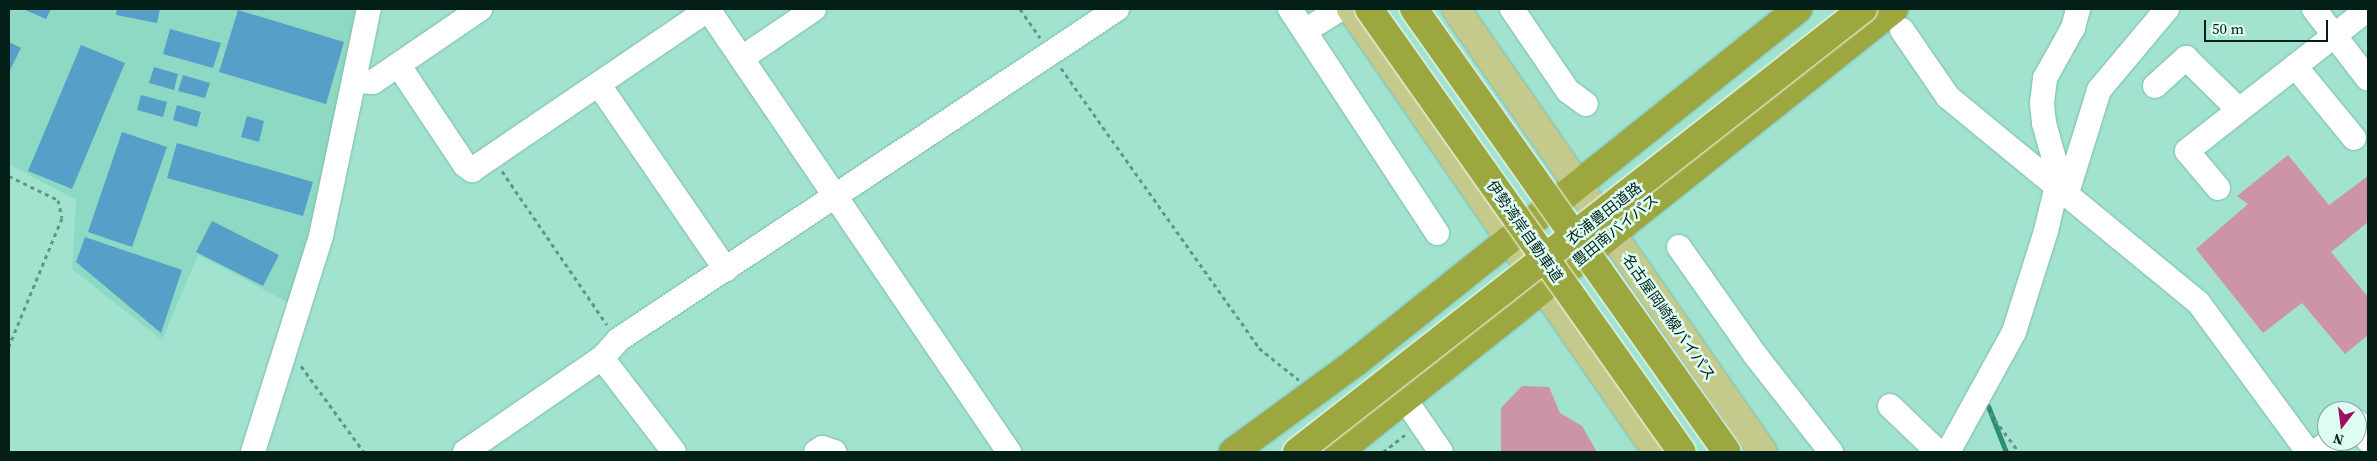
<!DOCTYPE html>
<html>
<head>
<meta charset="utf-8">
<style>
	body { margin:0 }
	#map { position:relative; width:2377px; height:461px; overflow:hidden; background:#a2e3d0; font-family:"Source Serif 4","Noto Sans JP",serif }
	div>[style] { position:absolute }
	.built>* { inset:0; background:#8ed9c3 }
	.green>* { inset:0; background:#cc93a9 }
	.stream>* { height:5px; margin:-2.5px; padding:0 2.5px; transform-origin:2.5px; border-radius:2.5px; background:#2c8c76 }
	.building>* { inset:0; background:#559fc8 }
	.path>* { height:3px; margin-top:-1.5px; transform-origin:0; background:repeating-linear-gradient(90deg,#639587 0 4px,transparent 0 8px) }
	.roads { filter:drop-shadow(0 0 1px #7bbba9) drop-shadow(0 0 1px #7bbba9) }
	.minor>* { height:24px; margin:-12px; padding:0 12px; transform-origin:12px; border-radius:12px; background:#fff }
	.major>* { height:28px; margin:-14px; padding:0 14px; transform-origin:14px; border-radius:14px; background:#c4ca8c }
	.highway>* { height:28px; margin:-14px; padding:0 14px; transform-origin:14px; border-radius:14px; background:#9da740 }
	.bridges { filter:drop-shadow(0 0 1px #fff) drop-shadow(0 0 1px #fff) }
	.highway-bridge>* { height:28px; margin:-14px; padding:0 14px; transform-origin:14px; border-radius:14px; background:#9da740 }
	span { translate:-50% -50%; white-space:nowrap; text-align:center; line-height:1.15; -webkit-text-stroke:5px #ddfdf2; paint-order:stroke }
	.street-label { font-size:15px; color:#041e18 }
	.frame { position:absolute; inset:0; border:10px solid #041e18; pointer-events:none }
	.north { position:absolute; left:2317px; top:401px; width:50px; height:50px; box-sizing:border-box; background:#ddfdf2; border:1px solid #86a49b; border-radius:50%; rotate:195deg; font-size:14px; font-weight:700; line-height:20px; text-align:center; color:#041e18 }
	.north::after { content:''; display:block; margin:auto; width:18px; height:22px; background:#9c105e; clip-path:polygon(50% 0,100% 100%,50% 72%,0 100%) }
	.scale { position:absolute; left:2204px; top:20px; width:124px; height:22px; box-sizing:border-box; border:2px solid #041e18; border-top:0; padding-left:6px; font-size:15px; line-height:18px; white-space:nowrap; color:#041e18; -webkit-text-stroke:4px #ddfdf2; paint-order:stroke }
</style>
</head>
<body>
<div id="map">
	<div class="built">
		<div style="clip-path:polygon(9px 9px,358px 9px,314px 234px,291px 304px,198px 255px,162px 340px,72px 269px,76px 200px,9px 164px)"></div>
	</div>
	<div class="green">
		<div style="clip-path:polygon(2288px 155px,2329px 205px,2368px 176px,2368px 222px,2331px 252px,2368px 297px,2368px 335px,2345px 354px,2302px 303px,2263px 333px,2196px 249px,2248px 204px,2237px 196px)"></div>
		<div style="clip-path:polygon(1522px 386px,1549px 387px,1560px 413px,1582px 426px,1597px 452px,1501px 452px,1501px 408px)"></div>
	</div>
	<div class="stream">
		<div style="left:1988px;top:406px;width:49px;rotate:68.6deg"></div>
	</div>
	<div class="building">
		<div style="clip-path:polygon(23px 9px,51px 9px,46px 19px)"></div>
		<div style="clip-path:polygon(117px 9px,160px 9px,157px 23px,116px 15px)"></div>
		<div style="clip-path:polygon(238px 10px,344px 42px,326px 104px,219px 72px)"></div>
		<div style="clip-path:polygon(170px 29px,221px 43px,213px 68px,163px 54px)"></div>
		<div style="clip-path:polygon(9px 42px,21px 48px,9px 72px)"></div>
		<div style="clip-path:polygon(81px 45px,125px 63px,72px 189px,28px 171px)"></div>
		<div style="clip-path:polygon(154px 67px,178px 74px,174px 90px,149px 83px)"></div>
		<div style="clip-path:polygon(183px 75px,210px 83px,205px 98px,178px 91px)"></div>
		<div style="clip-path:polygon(141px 95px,167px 102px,163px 117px,137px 110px)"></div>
		<div style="clip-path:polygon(177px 105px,201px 112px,197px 127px,173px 120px)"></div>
		<div style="clip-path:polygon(247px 116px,264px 121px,259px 142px,241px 137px)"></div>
		<div style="clip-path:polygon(122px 132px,167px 147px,132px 247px,88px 232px)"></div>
		<div style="clip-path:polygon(177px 143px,313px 182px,303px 216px,167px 178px)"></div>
		<div style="clip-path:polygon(212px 221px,279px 255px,263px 286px,196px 252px)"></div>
		<div style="clip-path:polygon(85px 237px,182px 270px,161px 333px,76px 262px)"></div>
	</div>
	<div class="path">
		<div style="left:1020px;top:9px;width:35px;rotate:55deg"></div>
		<div style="left:1061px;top:68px;width:343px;rotate:54.7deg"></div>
		<div style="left:1259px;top:348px;width:51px;rotate:38.7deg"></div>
		<div style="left:502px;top:171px;width:186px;rotate:55.7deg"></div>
		<div style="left:9px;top:176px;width:55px;rotate:26.1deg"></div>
		<div style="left:58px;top:200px;width:18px;rotate:77deg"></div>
		<div style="left:62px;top:218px;width:139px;rotate:112.5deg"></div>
		<div style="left:301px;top:366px;width:107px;rotate:53.8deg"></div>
		<div style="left:1990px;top:413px;width:49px;rotate:53.4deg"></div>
		<div style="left:1383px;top:452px;width:29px;rotate:-38deg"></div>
	</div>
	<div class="roads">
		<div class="minor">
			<div style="left:708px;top:9px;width:536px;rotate:55.81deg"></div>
			<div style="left:1290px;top:9px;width:268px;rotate:56.7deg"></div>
			<div style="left:1512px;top:9px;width:99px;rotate:55.7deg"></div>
			<div style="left:1568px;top:91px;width:22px;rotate:36deg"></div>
			<div style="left:2314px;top:9px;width:88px;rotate:52.4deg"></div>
			<div style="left:1902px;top:30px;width:81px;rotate:55.5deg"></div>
			<div style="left:1948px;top:97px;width:323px;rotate:39.4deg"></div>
			<div style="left:2198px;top:302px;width:186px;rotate:53.7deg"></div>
			<div style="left:1305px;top:31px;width:41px;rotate:-32.2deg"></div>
			<div style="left:742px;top:58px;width:87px;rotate:-34.2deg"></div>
			<div style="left:399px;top:66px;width:119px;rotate:56.3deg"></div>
			<div style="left:465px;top:165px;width:9px;rotate:36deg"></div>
			<div style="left:472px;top:170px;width:287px;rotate:-34.2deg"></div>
			<div style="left:2295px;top:66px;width:93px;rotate:50.7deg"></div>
			<div style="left:354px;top:81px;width:19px;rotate:3deg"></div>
			<div style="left:373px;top:82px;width:130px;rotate:-34.3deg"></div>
			<div style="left:599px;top:85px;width:224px;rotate:55.5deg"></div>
			<div style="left:2155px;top:86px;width:42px;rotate:-42.1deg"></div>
			<div style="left:2186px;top:58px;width:74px;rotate:44.5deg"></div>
			<div style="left:2218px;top:188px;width:48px;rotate:-130deg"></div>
			<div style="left:2187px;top:151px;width:230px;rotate:-38.1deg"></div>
			<div style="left:2067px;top:193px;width:108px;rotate:-72.7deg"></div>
			<div style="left:2099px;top:90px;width:106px;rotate:-50deg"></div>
			<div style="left:1679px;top:247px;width:133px;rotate:54.8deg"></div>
			<div style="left:1756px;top:356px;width:122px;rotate:52deg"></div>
			<div style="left:602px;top:358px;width:118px;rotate:52.5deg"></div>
			<div style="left:1404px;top:398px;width:65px;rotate:55.6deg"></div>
			<div style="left:1890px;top:406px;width:66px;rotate:43.8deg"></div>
			<div style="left:2357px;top:422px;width:21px;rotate:59deg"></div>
			<div style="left:253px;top:452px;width:226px;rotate:-72.5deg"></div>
			<div style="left:321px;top:236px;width:232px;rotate:-78.1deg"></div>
			<div style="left:465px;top:452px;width:166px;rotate:-34.5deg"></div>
			<div style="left:602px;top:358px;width:24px;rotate:-48deg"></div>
			<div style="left:618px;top:340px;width:599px;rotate:-33.56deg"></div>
			<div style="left:816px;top:452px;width:7px;rotate:-34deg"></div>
			<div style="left:822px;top:448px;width:13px;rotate:18deg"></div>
			<div style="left:1948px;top:452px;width:137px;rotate:-61.2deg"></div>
			<div style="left:2014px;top:332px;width:106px;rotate:-72.4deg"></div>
			<div style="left:2046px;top:231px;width:56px;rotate:-76.5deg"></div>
			<div style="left:2059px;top:177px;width:56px;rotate:-105.5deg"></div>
			<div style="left:2044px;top:123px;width:20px;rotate:-96deg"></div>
			<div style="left:2042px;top:103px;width:25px;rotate:-83deg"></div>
			<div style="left:2045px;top:78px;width:57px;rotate:-60.8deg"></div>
			<div style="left:2073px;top:28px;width:20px;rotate:-75deg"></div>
			<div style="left:2315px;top:452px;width:19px;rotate:-35deg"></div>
		</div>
		<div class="major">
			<div style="left:1351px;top:9px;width:538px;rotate:55.37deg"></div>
			<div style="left:1456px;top:9px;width:539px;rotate:55.28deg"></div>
		</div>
		<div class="highway">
			<div style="left:1233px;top:452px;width:152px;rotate:-36.2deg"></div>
			<div style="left:1356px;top:362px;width:566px;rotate:-38.61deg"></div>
			<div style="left:1338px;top:452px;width:711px;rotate:-38.55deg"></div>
		</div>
	</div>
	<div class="bridges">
		<div class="highway-bridge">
			<div style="left:1369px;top:9px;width:542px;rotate:54.76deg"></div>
			<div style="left:1414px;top:9px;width:542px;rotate:54.76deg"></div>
			<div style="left:1297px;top:452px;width:719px;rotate:-38.05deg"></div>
		</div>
	</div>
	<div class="street-label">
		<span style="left:1604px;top:213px;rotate:-38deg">衣浦豊田道路</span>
		<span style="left:1615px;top:230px;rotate:-39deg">豊田南バイパス</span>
		<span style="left:1525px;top:231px;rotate:55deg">伊勢湾岸自動車道</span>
		<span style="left:1669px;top:317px;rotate:55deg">名古屋岡崎線バイパス</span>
	</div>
	<div class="frame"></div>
	<div class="north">N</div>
	<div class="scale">50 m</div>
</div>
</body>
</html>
